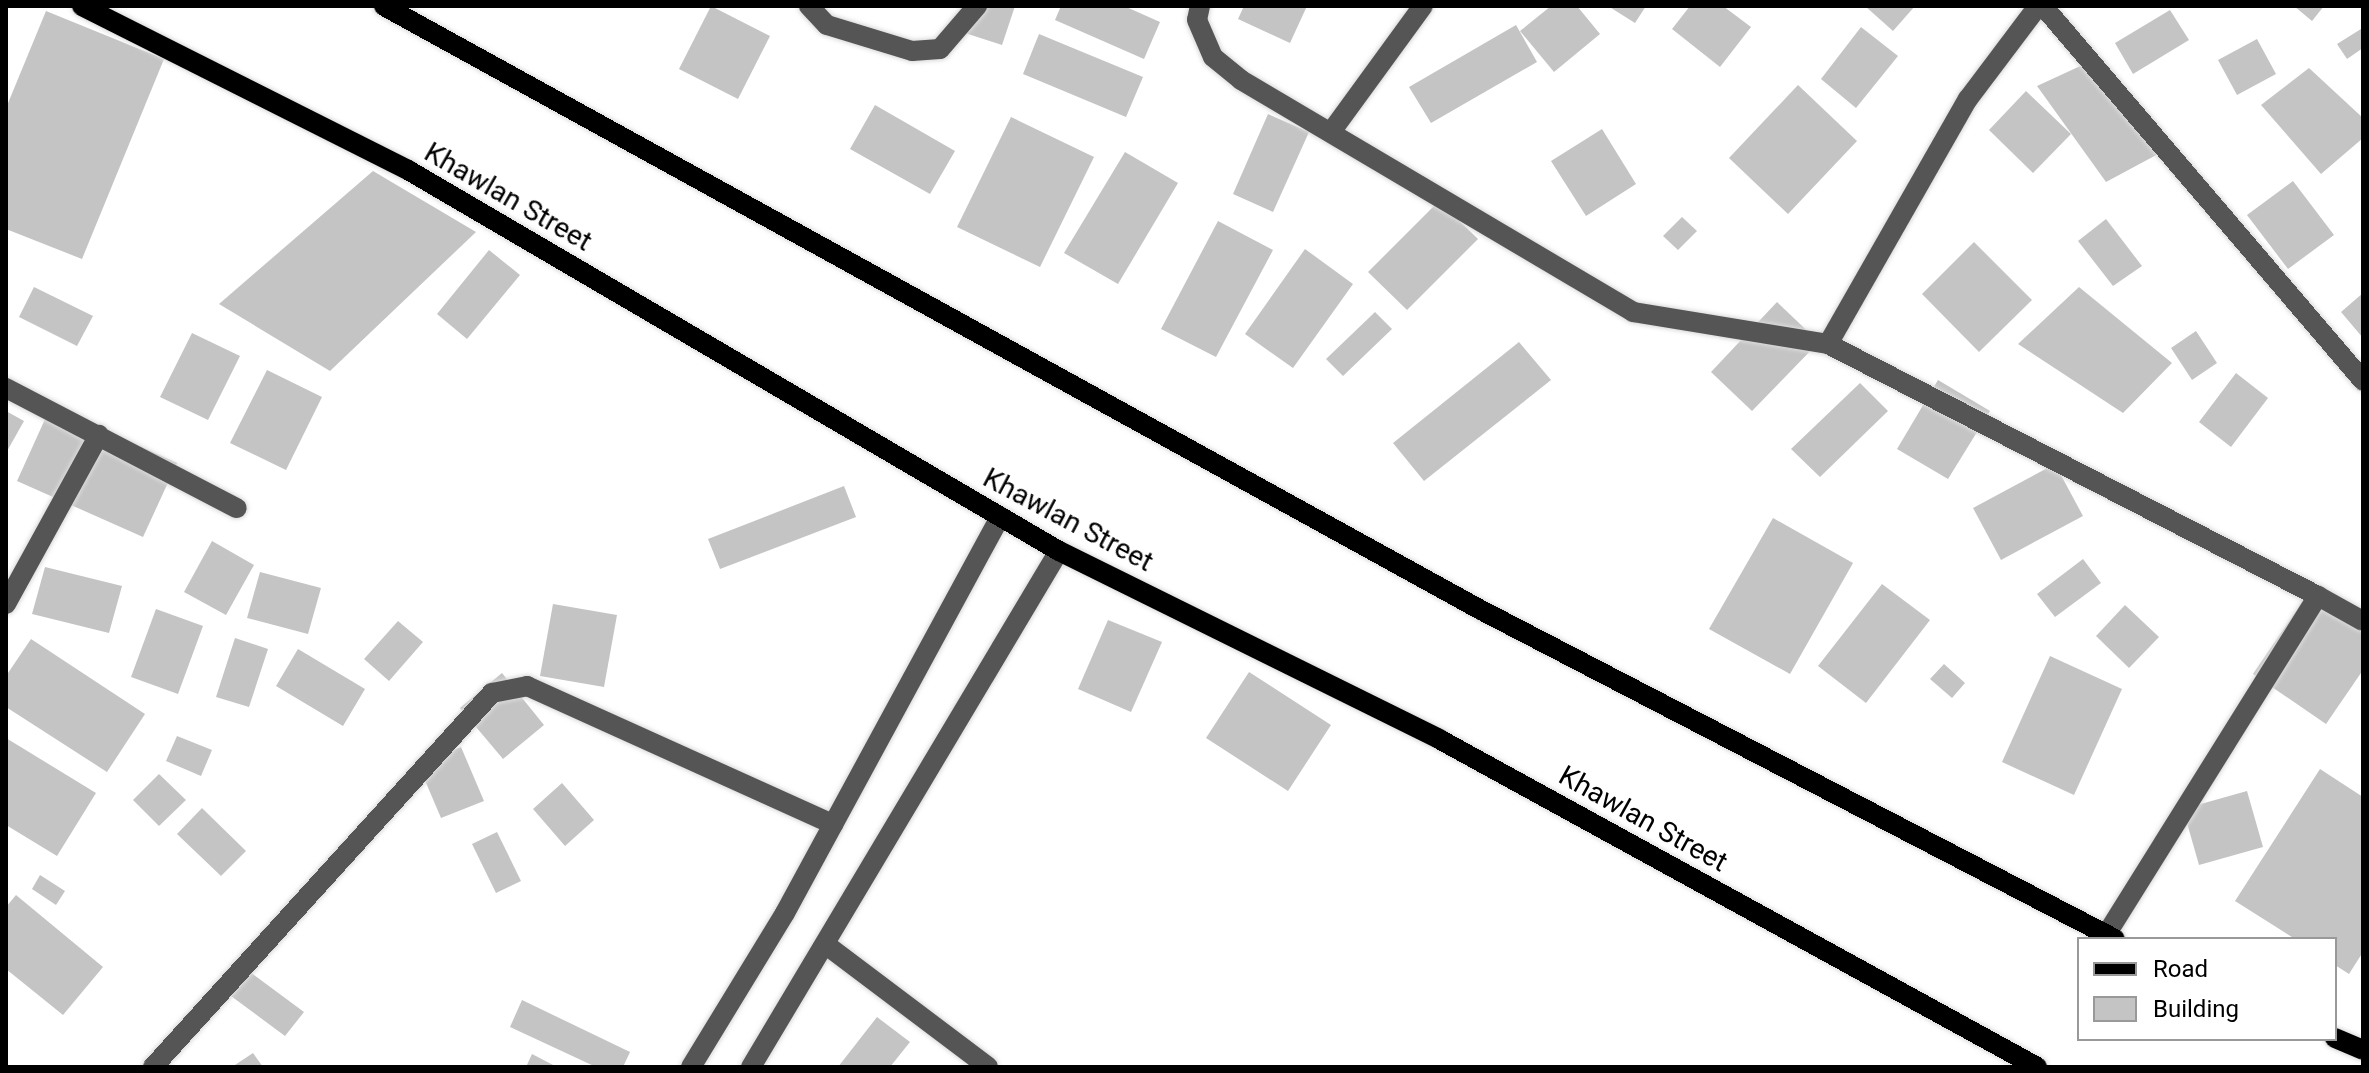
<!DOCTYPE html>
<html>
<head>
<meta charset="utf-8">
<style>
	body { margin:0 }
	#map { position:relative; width:2369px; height:1073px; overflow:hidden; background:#fff; font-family:Roboto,sans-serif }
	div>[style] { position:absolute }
	.building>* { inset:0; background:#c4c4c4 }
	.roads { filter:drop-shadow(0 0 2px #dbdbdb) drop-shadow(0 0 2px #dbdbdb) }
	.minor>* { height:20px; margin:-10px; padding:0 10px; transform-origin:10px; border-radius:10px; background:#555 }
	.major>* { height:20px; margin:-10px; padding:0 10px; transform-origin:10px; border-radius:10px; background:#000 }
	span { translate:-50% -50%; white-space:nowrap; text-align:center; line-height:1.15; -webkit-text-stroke:8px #fff; paint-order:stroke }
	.street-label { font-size:28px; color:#000 }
	.frame { position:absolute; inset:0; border:8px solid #000; pointer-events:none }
	.legend { position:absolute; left:2077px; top:937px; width:260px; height:104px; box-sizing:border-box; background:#fff; border:2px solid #999; margin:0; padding:10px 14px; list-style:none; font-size:24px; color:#000 }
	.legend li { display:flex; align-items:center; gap:16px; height:40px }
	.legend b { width:40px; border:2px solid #999 }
</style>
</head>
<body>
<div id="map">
	<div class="building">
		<div style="clip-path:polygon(711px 6px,770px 36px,738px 99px,679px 69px)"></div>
		<div style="clip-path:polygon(973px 6px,1015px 6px,1002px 45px,965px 33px)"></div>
		<div style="clip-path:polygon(1061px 6px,1124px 6px,1160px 22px,1144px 59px,1055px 20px)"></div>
		<div style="clip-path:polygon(1244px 6px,1307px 6px,1290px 43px,1238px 19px)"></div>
		<div style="clip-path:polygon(1551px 6px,1577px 6px,1600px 34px,1554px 72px,1520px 31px)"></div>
		<div style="clip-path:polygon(1608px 6px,1646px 6px,1635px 23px)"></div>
		<div style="clip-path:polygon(1690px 6px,1723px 6px,1751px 27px,1720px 67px,1672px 29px)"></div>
		<div style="clip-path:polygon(1865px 6px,1915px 6px,1893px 31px)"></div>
		<div style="clip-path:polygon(2294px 6px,2324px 6px,2312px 21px)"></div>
		<div style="clip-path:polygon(2170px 10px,2189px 40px,2133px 74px,2115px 43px)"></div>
		<div style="clip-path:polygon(46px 11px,164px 59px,82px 259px,6px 229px,6px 108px)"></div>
		<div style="clip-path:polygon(1516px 25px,1537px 62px,1431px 123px,1409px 87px)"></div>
		<div style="clip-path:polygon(1861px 27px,1898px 56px,1856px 108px,1821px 79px)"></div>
		<div style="clip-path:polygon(2361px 29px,2363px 48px,2347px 59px,2337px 44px)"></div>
		<div style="clip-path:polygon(1039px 34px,1143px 77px,1126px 117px,1023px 74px)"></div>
		<div style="clip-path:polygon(2257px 39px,2276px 74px,2237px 95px,2218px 60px)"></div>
		<div style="clip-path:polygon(2089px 62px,2160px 153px,2106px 182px,2037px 86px)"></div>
		<div style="clip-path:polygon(2309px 68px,2363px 118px,2363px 138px,2321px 174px,2261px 105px)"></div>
		<div style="clip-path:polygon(1798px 85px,1857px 141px,1788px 214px,1729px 158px)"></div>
		<div style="clip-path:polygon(2026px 91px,2071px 134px,2033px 173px,1989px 130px)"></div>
		<div style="clip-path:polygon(875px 105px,955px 151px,930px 194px,850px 149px)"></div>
		<div style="clip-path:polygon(1268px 114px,1309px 132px,1273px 212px,1233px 194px)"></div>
		<div style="clip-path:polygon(1011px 117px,1094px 157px,1040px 267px,957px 227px)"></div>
		<div style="clip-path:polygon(1602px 129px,1636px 184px,1586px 216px,1551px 161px)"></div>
		<div style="clip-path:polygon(1125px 152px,1178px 183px,1118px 284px,1064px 253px)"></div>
		<div style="clip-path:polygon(373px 171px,476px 232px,330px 371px,219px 304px)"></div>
		<div style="clip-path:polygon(2293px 181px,2334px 235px,2288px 269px,2247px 215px)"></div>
		<div style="clip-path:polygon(1439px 201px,1478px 239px,1407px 310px,1368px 272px)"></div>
		<div style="clip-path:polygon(1682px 217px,1697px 231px,1678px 250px,1663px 236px)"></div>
		<div style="clip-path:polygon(2106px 219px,2142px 266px,2113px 286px,2078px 241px)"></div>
		<div style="clip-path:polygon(1218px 221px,1273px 250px,1216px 357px,1161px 329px)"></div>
		<div style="clip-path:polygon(1974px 242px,2032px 300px,1979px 352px,1922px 294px)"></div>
		<div style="clip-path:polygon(1305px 249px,1353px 284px,1293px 368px,1245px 334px)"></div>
		<div style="clip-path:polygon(489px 250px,520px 275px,467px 339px,437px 314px)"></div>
		<div style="clip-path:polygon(34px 287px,93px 316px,77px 346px,19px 317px)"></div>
		<div style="clip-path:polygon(2079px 287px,2172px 363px,2123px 413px,2018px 344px)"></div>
		<div style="clip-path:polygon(2363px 293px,2363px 338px,2341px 312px)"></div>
		<div style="clip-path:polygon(1777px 302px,1819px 342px,1752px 411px,1711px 372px)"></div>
		<div style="clip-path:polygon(1375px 312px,1392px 329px,1343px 376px,1326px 359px)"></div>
		<div style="clip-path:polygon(2196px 331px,2217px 363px,2192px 380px,2171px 348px)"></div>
		<div style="clip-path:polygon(192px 333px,240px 356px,208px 420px,160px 397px)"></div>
		<div style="clip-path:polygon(1519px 342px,1551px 380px,1424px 481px,1393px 443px)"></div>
		<div style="clip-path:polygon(267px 370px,322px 397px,286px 470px,230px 443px)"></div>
		<div style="clip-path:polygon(2236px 373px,2268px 398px,2231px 447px,2199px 422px)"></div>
		<div style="clip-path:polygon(1938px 380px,1990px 411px,1948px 479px,1897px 449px)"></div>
		<div style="clip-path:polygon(1860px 383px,1888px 411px,1820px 477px,1791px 449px)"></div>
		<div style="clip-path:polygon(51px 406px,177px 463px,143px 537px,17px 481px)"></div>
		<div style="clip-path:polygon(6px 411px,24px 421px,6px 453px)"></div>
		<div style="clip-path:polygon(2055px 464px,2083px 516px,2001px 560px,1973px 508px)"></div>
		<div style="clip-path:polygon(844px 486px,856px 517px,720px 569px,708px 539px)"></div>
		<div style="clip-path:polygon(1773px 518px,1853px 563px,1790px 674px,1709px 629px)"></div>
		<div style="clip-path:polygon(212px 541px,254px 565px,226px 615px,184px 592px)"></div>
		<div style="clip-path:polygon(2083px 559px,2101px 583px,2055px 617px,2037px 594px)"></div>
		<div style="clip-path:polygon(45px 567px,122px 586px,109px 633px,32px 614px)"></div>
		<div style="clip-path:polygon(260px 572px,321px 588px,308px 634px,247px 618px)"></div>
		<div style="clip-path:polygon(1882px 584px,1930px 620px,1866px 703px,1818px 666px)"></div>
		<div style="clip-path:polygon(2307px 595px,2363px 633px,2363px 670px,2326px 724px,2253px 674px)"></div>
		<div style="clip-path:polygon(553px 604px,617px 615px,604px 687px,540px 676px)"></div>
		<div style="clip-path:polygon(2125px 605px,2159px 637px,2129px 668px,2096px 636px)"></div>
		<div style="clip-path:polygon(156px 609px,203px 626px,178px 694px,131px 677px)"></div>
		<div style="clip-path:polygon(1108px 620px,1162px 642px,1131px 712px,1078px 689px)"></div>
		<div style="clip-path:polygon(398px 621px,423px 642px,389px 681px,364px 659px)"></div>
		<div style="clip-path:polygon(235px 638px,268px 649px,249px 707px,216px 697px)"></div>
		<div style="clip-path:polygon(31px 639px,145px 714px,107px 772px,6px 707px,6px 676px)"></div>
		<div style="clip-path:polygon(298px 649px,365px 689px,343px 726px,276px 686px)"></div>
		<div style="clip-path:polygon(2050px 656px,2122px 689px,2074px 795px,2002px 762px)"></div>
		<div style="clip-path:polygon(1944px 664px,1965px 683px,1952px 698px,1930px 679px)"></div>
		<div style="clip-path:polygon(1249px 672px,1331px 725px,1288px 791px,1206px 738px)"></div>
		<div style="clip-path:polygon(502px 673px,544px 725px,503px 759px,460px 708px)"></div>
		<div style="clip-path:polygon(177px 736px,212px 750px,201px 776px,166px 761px)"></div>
		<div style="clip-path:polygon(6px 738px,96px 793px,57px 856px,6px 825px)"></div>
		<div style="clip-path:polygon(461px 747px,484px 801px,441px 818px,418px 764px)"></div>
		<div style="clip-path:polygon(2320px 769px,2363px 797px,2363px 952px,2349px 974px,2335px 965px,2335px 939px,2295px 939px,2235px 901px)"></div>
		<div style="clip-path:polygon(159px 774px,186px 800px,159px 826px,133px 800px)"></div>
		<div style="clip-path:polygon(562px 783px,594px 820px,565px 846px,533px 809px)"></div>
		<div style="clip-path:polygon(2247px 791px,2263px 847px,2199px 865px,2183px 809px)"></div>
		<div style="clip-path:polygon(202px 808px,246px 851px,221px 876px,177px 834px)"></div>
		<div style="clip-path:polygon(497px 832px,521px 881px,496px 893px,472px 844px)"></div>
		<div style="clip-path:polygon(40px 875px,65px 891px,56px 905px,32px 889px)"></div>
		<div style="clip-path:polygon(16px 895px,103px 967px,63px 1015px,6px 969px,6px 907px)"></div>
		<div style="clip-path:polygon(250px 972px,304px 1012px,285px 1036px,231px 996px)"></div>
		<div style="clip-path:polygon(522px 1000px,630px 1052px,623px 1067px,596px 1067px,510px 1027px)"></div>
		<div style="clip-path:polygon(877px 1017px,910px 1042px,890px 1067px,838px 1067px)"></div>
		<div style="clip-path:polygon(253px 1053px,263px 1067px,232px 1067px)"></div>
		<div style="clip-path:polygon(532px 1054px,557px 1067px,526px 1067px)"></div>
	</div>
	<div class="roads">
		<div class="minor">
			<div style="left:809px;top:6px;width:26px;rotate:47deg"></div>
			<div style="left:827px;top:25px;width:89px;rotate:17deg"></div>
			<div style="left:912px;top:51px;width:28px;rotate:-4deg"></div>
			<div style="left:940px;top:49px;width:57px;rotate:-49.3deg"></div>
			<div style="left:1200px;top:6px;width:14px;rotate:102deg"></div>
			<div style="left:1197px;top:20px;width:40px;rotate:66.6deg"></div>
			<div style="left:1213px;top:57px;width:36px;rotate:39deg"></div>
			<div style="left:1241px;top:80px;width:456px;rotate:30.6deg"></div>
			<div style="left:1633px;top:312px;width:198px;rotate:9.3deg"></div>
			<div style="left:1828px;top:344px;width:551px;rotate:27.22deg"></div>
			<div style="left:2043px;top:6px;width:493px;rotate:49.5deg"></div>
			<div style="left:1331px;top:132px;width:156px;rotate:-53.9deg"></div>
			<div style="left:1828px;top:344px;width:282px;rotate:-60.3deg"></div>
			<div style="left:1968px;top:99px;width:116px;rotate:-53deg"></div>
			<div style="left:6px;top:388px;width:260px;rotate:27.5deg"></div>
			<div style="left:6px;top:604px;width:193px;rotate:-61.2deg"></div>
			<div style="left:2106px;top:935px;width:400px;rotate:-58deg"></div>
			<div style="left:2318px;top:596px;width:51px;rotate:29.1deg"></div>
			<div style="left:825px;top:944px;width:204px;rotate:37deg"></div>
			<div style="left:153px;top:1067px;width:505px;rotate:-47.81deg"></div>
			<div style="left:492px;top:693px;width:36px;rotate:-11deg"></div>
			<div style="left:527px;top:686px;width:336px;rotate:24.3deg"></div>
			<div style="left:691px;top:1067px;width:180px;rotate:-58.6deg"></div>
			<div style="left:785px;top:913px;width:451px;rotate:-61.5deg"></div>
			<div style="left:751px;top:1067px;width:601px;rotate:-59.17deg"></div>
		</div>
		<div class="major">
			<div style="left:82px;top:6px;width:365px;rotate:26.7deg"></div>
			<div style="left:408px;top:170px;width:754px;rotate:30.34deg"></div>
			<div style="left:1059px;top:551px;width:424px;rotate:26.3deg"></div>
			<div style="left:1439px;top:739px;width:682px;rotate:28.74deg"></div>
			<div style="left:384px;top:6px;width:1252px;rotate:28.84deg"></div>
			<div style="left:1481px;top:610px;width:714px;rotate:27.43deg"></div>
			<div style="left:2335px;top:1038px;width:30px;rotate:23deg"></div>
		</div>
	</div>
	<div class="street-label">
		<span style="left:508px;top:197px;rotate:30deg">Khawlan Street</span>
		<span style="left:1068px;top:520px;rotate:28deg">Khawlan Street</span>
		<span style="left:1643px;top:819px;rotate:29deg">Khawlan Street</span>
	</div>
	<div class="frame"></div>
	<ul class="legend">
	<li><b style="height:10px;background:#000"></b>Road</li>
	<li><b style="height:22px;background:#c4c4c4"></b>Building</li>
	</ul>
</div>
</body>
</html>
